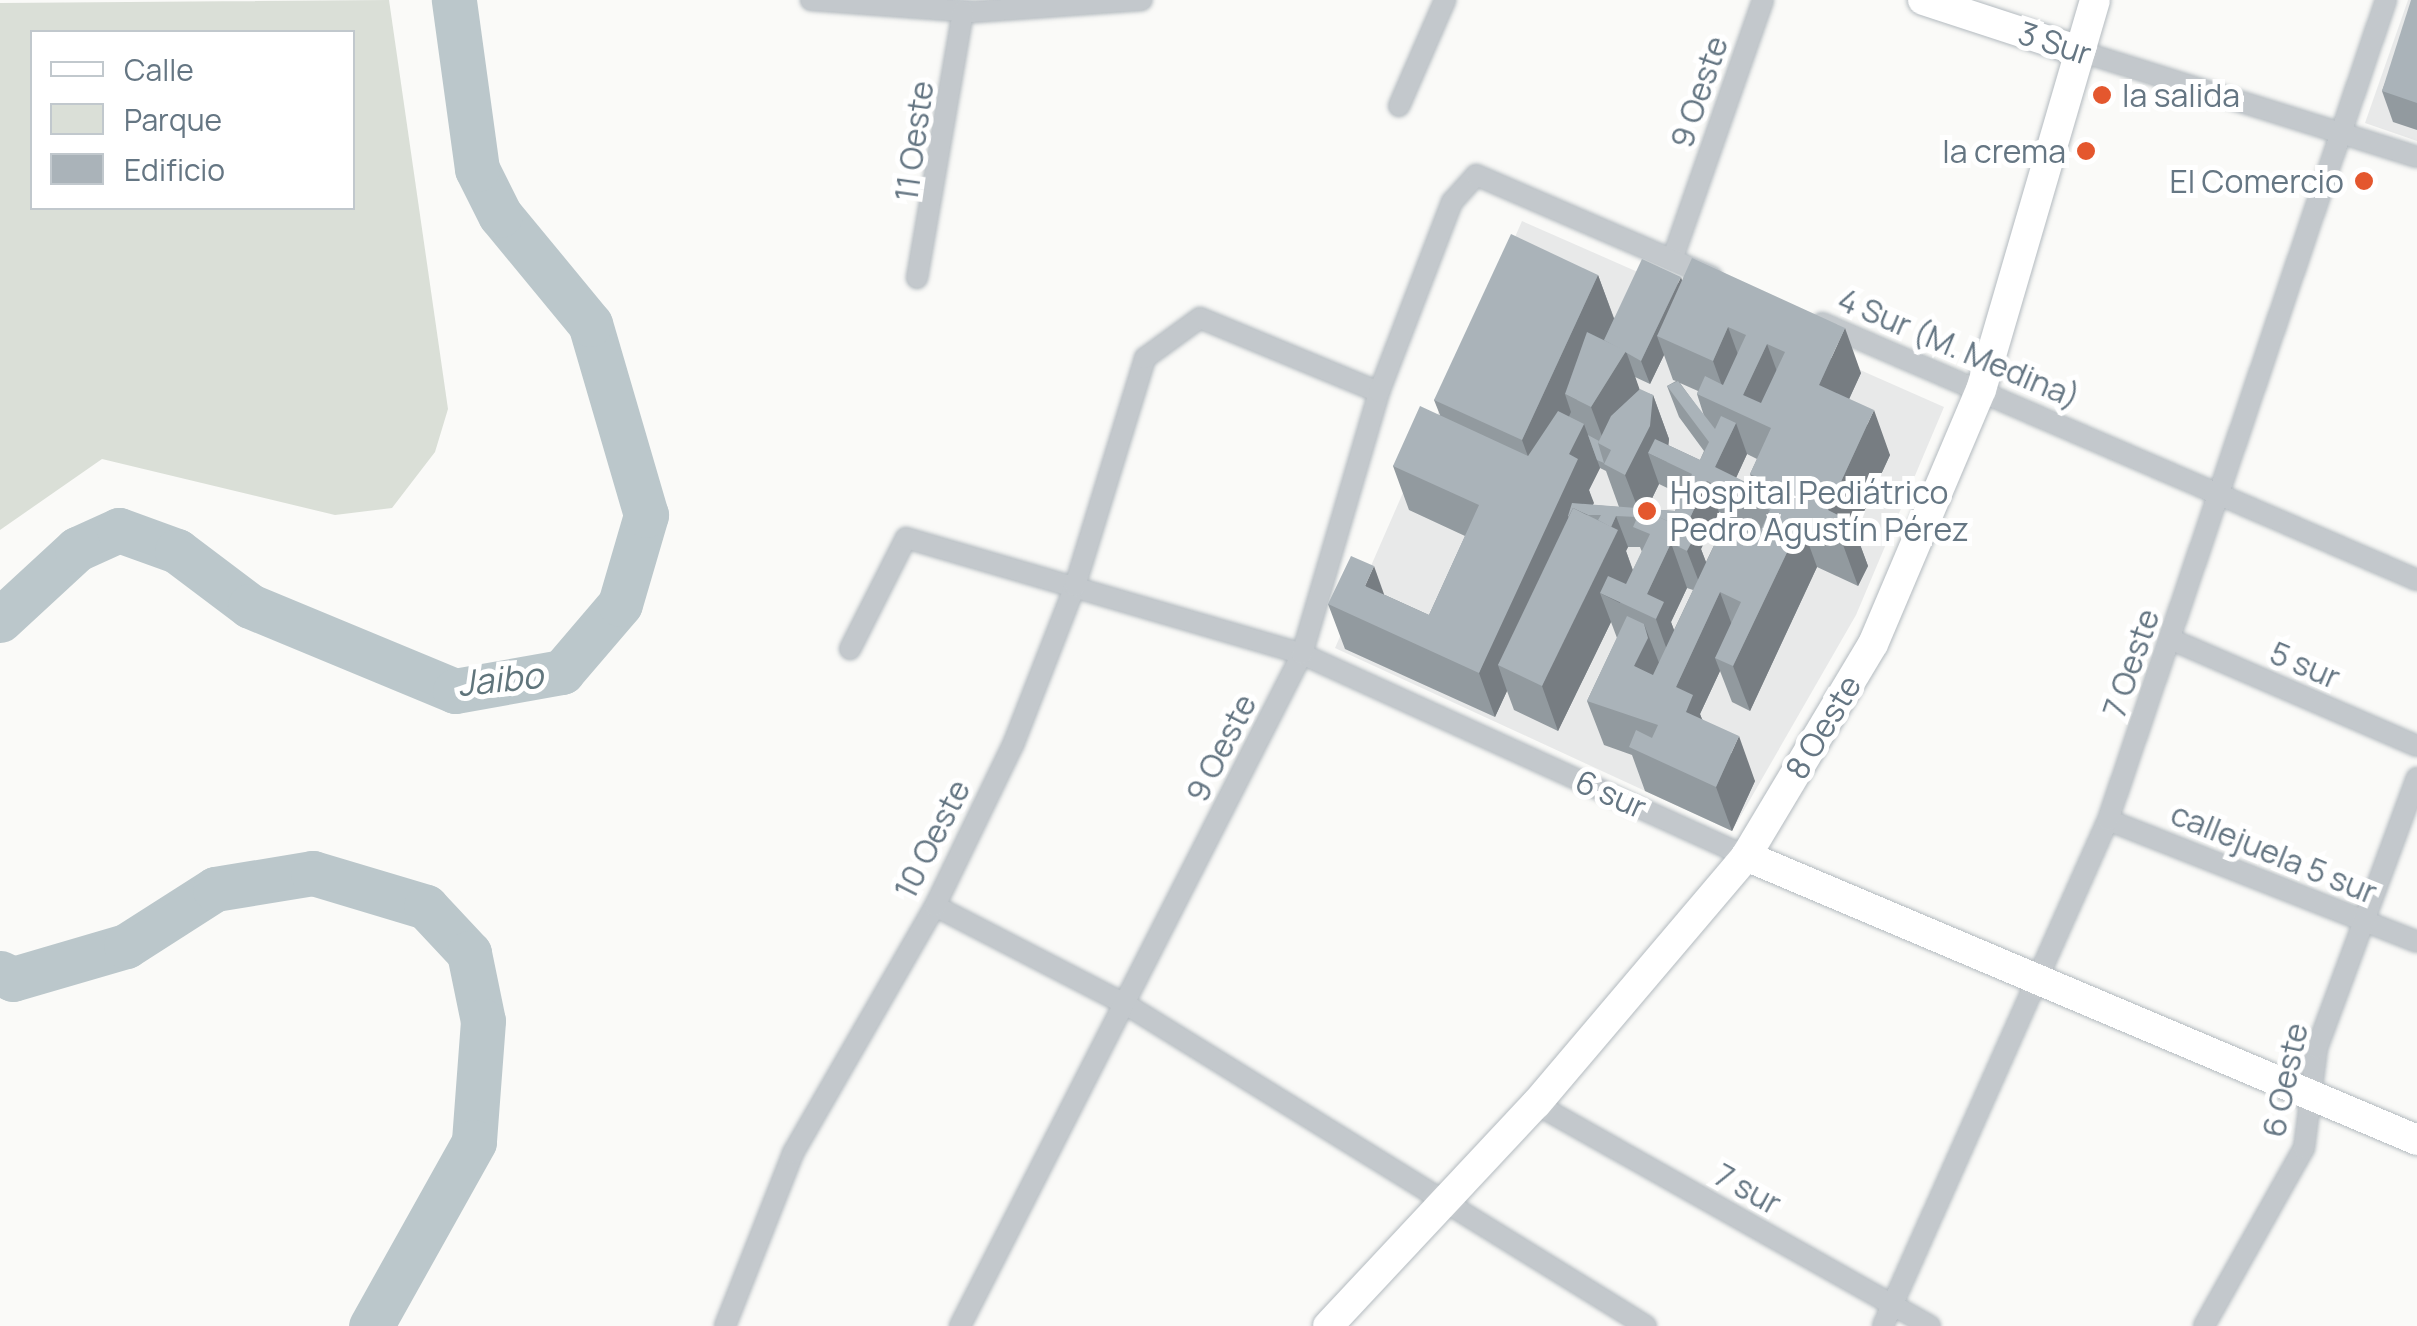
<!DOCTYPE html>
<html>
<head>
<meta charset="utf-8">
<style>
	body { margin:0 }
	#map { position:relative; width:2417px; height:1326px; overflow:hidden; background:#fafaf8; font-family:Manrope,sans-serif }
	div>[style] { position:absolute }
	.built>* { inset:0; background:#e8e9e9 }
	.green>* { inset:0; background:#dadfd7 }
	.river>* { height:45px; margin:-22.5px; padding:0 22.5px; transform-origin:22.5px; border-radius:22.5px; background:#bbc7cb }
	.roads { filter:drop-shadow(0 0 2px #b3babf) drop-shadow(0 0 2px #b3babf) }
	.street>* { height:20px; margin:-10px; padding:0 10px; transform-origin:10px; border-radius:10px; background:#c3c8cc }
	.secondary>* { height:30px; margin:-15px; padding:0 15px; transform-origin:15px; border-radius:15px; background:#fff }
	.wall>* { inset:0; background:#929a9f }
	.shaded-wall>* { inset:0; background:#777d82 }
	.building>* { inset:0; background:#aab3b9 }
	.dots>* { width:28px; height:28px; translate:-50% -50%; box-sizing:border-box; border:5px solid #fff; border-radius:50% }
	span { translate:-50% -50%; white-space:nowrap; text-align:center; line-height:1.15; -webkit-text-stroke:10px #fff; paint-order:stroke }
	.street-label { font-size:32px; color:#657683 }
	.poi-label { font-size:32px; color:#657683 }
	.left { translate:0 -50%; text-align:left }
	.right { translate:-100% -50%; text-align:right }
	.water-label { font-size:35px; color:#60757c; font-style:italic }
	.legend { position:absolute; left:30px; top:30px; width:325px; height:180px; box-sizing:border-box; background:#fff; border:2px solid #c1c8cd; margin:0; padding:12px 18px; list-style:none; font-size:30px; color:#657683 }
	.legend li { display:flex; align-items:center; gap:20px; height:50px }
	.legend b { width:50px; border:2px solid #c1c8cd }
</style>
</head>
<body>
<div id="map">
	<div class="built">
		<div style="clip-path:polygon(2408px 0,2417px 0,2417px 141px,2365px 123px)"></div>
		<div style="clip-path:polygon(1522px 221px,1944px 407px,1856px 615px,1732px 831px,1335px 648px)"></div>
	</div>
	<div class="green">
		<div style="clip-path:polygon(evenodd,389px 0,448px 409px,435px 452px,392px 508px,335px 515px,102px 459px,0 530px,0 3px,389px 0,32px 32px,352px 32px,352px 208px,32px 208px,32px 32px)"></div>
	</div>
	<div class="river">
		<div style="left:0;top:620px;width:105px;rotate:-42.7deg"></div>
		<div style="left:77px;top:549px;width:46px;rotate:-24.3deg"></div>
		<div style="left:119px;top:530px;width:62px;rotate:19.9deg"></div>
		<div style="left:177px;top:551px;width:91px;rotate:37deg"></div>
		<div style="left:250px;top:606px;width:222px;rotate:22.5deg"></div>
		<div style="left:455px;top:691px;width:109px;rotate:-10.1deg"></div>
		<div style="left:562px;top:672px;width:89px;rotate:-49.5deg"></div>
		<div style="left:620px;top:604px;width:93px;rotate:-73.7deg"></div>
		<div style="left:646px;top:515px;width:199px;rotate:-106.3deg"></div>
		<div style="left:590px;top:324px;width:141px;rotate:-129.5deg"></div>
		<div style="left:500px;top:215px;width:51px;rotate:-116.6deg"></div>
		<div style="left:477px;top:169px;width:171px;rotate:-97.8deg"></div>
		<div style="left:0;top:973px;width:14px;rotate:25deg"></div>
		<div style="left:13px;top:979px;width:118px;rotate:-16.3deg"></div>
		<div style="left:126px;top:946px;width:106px;rotate:-32.6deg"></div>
		<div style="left:215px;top:889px;width:99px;rotate:-9.3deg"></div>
		<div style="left:313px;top:873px;width:118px;rotate:16.7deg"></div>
		<div style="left:426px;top:907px;width:63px;rotate:46.9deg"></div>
		<div style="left:469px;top:953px;width:69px;rotate:78.4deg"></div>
		<div style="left:483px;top:1021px;width:121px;rotate:94.3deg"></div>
		<div style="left:474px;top:1142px;width:211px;rotate:119.2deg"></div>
	</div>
	<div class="roads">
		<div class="street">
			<div style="left:811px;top:0;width:163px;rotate:4.2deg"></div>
			<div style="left:974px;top:12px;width:168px;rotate:-4.1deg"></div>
			<div style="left:2079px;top:51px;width:354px;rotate:17.4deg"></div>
			<div style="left:1399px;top:106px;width:116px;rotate:-66.5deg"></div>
			<div style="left:1672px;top:260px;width:275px;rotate:-70.7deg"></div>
			<div style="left:917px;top:278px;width:271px;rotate:-80.2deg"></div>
			<div style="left:1822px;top:323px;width:648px;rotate:23.36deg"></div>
			<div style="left:2170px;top:639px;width:269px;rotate:23.4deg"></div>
			<div style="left:850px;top:649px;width:124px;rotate:-63.2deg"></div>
			<div style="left:906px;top:538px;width:413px;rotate:16.3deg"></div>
			<div style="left:1302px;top:654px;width:488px;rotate:24.5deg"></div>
			<div style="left:2108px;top:820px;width:332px;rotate:21.5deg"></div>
			<div style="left:935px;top:906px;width:216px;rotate:27.3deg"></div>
			<div style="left:1127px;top:1005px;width:610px;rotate:31.74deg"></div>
			<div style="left:1536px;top:1104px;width:452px;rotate:29.4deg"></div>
			<div style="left:725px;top:1326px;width:186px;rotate:-68.5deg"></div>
			<div style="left:793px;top:1153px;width:285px;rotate:-60.1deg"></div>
			<div style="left:935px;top:906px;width:179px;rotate:-64.2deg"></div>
			<div style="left:1013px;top:745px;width:171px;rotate:-68.7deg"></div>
			<div style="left:1075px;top:586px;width:239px;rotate:-72.9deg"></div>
			<div style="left:1145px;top:358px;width:68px;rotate:-36deg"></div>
			<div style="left:1200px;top:318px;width:194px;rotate:22.5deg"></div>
			<div style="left:960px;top:1326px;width:754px;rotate:-63.03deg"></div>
			<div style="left:1302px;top:654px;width:273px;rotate:-73.6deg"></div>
			<div style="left:1379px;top:392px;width:204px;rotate:-69deg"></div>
			<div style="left:1452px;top:202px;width:36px;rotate:-48deg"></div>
			<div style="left:1476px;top:175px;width:257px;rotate:23.4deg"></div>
			<div style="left:1883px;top:1326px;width:554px;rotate:-66.03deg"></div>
			<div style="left:2108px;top:820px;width:866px;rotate:-71.27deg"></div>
			<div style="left:2204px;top:1326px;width:204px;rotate:-60.7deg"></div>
			<div style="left:2304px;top:1148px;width:101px;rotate:-82.6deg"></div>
			<div style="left:2317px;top:1048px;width:288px;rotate:-69.7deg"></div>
		</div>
		<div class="secondary">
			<div style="left:1923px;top:0;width:164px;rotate:18.1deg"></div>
			<div style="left:1746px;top:856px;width:729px;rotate:22.94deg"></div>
			<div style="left:1328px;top:1326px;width:304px;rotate:-46.9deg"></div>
			<div style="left:1536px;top:1104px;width:325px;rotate:-49.7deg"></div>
			<div style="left:1746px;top:856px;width:247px;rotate:-59.1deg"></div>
			<div style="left:1873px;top:644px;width:276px;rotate:-67deg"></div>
			<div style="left:1981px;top:390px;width:406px;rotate:-73.7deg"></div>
		</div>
	</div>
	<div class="wall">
		<div style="clip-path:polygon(2417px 0,2417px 130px,2393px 122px,2382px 91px)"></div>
		<div style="clip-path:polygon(evenodd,1598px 275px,1614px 318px,1682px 281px,1861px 373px,1849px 399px,1890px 455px,1855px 531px,1868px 566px,1858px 586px,1817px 567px,1750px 711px,1732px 702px,1720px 671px,1700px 714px,1702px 719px,1755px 781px,1732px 831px,1645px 791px,1632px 755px,1604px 745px,1587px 701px,1617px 638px,1611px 622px,1558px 731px,1514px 710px,1507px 691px,1495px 717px,1345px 649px,1328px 604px,1385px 595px,1429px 615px,1465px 536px,1409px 510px,1393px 466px,1440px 415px,1434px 400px,1598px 275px,1664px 355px,1673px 380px,1676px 381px,1667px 386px,1679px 417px,1704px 451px,1700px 460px,1668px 445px,1669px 439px,1653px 395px,1639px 390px,1635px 377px,1650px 384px,1664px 355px,1598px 275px,1680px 383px,1698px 391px,1697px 394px,1704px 416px,1680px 383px,1598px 275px,1747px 454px,1757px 459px,1750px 474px,1755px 487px,1736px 478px,1747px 454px,1598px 275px,1600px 468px,1606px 471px,1619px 507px,1593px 505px,1589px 490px,1600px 468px,1598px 275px,1659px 484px,1682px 495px,1675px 511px,1647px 509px,1659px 484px,1598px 275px,1719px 512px,1728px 516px,1706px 562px,1701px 549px,1719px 512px,1598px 275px,1628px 547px,1640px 547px,1642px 552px,1633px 570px,1626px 551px,1628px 547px,1598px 275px,1687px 588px,1693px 590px,1674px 630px,1671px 622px,1687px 588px)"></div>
	</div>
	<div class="shaded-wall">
		<div style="clip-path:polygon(1598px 275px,1614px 319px,1577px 400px,1565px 394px,1571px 412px,1538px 484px,1522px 440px)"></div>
		<div style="clip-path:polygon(1681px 277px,1689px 301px,1657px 336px,1664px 355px,1650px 384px,1641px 361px)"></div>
		<div style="clip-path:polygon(1728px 327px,1744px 371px,1729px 405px,1713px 361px)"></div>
		<div style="clip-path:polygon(1845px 328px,1861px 373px,1835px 430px,1819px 385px)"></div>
		<div style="clip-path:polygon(1767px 344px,1783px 388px,1766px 425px,1743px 395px)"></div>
		<div style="clip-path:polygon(1626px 351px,1642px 396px,1606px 447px,1591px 407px)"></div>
		<div style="clip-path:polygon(1653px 395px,1669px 439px,1667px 462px,1648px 453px,1659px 484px,1642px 519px,1625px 475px)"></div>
		<div style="clip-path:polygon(1874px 410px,1890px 455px,1855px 531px,1868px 566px,1858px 586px,1842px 542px,1828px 510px)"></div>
		<div style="clip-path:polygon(1736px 423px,1747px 454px,1730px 491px,1715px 467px)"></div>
		<div style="clip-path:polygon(1584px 424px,1600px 468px,1589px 490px,1594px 503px,1588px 515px,1568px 516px,1577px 541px,1498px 665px,1507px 691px,1495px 717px,1479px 673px,1569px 454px)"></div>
		<div style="clip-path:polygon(1707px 481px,1719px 512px,1701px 549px,1712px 578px,1704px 595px,1687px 551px,1681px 537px)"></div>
		<div style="clip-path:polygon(1616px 516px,1628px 547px,1626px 551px,1634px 574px,1620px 603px,1600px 593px,1611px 622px,1558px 731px,1542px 686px)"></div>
		<div style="clip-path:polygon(1801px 523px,1817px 567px,1750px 711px,1733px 666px)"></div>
		<div style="clip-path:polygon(1671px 543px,1687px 588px,1671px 622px,1680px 646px,1672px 664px,1647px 594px)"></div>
		<div style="clip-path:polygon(1374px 566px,1390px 611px,1365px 586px)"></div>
		<div style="clip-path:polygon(1720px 592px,1736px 636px,1715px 658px,1720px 671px,1700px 714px,1710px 740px,1702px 756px,1676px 687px)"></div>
		<div style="clip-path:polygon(1644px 624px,1661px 668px,1664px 682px,1634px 666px)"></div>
		<div style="clip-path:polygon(1739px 736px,1755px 781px,1732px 831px,1716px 787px)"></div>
	</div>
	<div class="building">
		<div style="clip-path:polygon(2411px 0,2417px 0,2417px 103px,2382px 91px)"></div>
		<div style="clip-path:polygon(1511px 234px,1598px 275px,1522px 440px,1434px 400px)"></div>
		<div style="clip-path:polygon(evenodd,1692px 258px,1845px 328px,1819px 385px,1874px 410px,1828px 510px,1852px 522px,1842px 542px,1801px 523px,1733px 666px,1715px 658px,1741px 602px,1720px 592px,1676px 687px,1693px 695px,1686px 712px,1739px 736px,1716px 787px,1629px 747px,1636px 730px,1652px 738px,1658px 725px,1587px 701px,1627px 616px,1644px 624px,1648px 638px,1634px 666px,1653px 675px,1728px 516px,1760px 532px,1780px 488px,1750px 474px,1771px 428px,1697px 394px,1705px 376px,1723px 385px,1746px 335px,1728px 327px,1713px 361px,1657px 336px,1692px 258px,1767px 344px,1785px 352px,1761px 403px,1743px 395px,1767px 344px)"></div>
		<div style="clip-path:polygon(1642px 259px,1681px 277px,1641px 361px,1604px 340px)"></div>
		<div style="clip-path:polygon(1587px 332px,1626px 351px,1591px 407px,1565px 394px)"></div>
		<div style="clip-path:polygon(1678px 381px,1715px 429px,1721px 416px,1736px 423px,1715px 467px,1776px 497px,1770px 510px,1707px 481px,1685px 529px,1641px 509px,1637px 517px,1616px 516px,1611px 527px,1598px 520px,1601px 515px,1588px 515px,1573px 508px,1569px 516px,1568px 516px,1572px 503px,1675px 511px,1692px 474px,1648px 453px,1655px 439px,1700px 460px,1709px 442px,1667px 386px)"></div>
		<div style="clip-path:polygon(1640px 389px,1653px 395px,1650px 426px,1625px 475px,1604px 464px,1611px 450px,1598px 443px,1611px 416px)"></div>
		<div style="clip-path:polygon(1420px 406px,1528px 456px,1558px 411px,1584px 424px,1569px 454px,1578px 459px,1479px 673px,1328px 604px,1351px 556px,1374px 566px,1365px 586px,1429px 615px,1479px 505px,1393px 466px)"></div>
		<div style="clip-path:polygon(1588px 435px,1599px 441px,1598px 443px,1604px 463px,1597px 460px)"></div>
		<div style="clip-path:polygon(1573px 508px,1618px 530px,1542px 686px,1498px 665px)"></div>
		<div style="clip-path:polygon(1641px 509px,1696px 534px,1687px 551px,1671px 543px,1647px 594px,1664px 602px,1656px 619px,1600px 593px,1608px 576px,1626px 584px,1650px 534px,1633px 527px)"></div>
	</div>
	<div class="dots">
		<div style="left:2102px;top:95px;background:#e4572e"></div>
		<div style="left:2086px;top:151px;background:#e4572e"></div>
		<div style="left:2364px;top:181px;background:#e4572e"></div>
		<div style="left:1647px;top:511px;background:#e4572e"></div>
	</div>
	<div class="street-label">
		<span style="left:2055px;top:43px;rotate:18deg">3 Sur</span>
		<span style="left:1699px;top:92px;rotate:-71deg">9 Oeste</span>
		<span style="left:914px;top:141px;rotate:-82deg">11 Oeste</span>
		<span style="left:1959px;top:348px;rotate:23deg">4 Sur (M. Medina)</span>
		<span style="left:2131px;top:663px;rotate:-71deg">7 Oeste</span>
		<span style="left:2305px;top:665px;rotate:23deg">5 sur</span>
		<span style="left:1823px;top:727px;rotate:-59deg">8 Oeste</span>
		<span style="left:1221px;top:748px;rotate:-63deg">9 Oeste</span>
		<span style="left:1611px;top:794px;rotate:24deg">6 sur</span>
		<span style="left:932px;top:839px;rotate:-63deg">10 Oeste</span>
		<span style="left:2274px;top:853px;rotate:22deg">callejuela 5 sur</span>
		<span style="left:2285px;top:1080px;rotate:-78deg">6 Oeste</span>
		<span style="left:1748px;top:1189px;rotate:29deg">7 sur</span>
	</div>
	<div class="poi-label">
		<span class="left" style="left:2122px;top:95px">la salida</span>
		<span class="right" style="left:2066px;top:151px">la crema</span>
		<span class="right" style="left:2344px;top:181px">El Comercio</span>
		<span class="left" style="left:1670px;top:511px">Hospital Pediátrico<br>Pedro Agustín Pérez</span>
	</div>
	<div class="water-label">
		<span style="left:500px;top:679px;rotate:-6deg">Jaibo</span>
	</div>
	<ul class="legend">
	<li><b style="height:12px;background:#fff"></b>Calle</li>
	<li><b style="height:28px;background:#dadfd7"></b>Parque</li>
	<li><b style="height:28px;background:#aab3b9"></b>Edificio</li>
	</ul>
</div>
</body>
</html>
